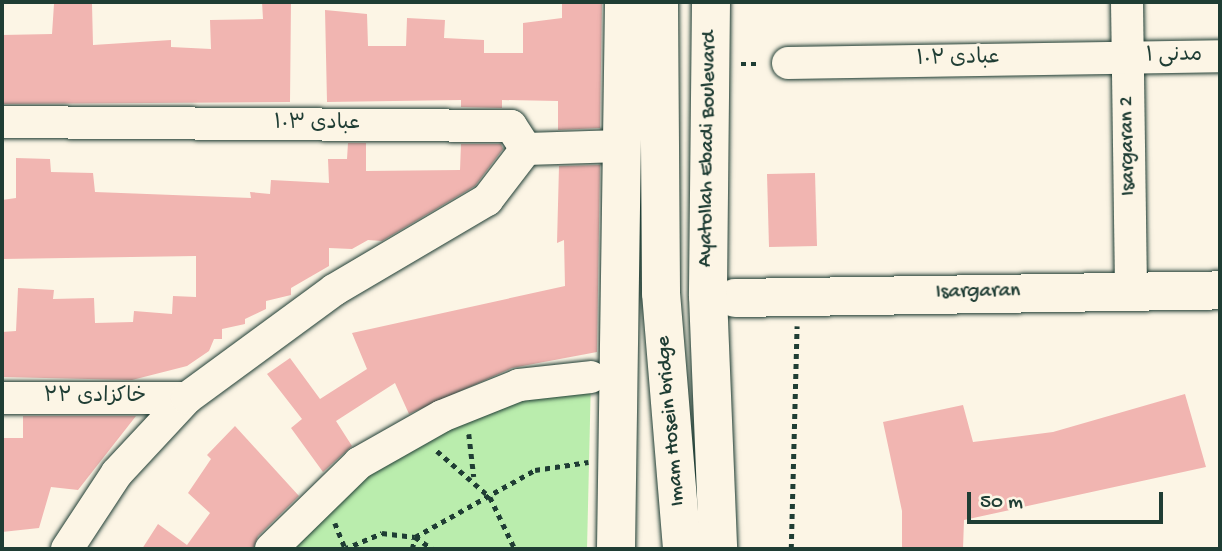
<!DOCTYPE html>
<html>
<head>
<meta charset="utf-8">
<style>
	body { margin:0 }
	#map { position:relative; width:1222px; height:551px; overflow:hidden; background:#fcf5e5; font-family:"Gochi Hand","Playpen Sans Arabic",sans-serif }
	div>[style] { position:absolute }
	.green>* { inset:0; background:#baedad }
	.building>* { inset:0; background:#f1b5b1 }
	.path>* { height:4.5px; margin-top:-2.25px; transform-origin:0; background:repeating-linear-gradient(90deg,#1f3d34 0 5px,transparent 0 10px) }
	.roads { filter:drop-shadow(0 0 2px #1f3d34) drop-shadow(0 0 2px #1f3d34) }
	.minor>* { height:32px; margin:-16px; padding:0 16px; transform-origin:16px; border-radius:16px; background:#fcf5e5 }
	.tertiary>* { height:38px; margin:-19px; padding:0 19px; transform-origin:19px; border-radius:19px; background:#fcf5e5 }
	.primary>* { height:38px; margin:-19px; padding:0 19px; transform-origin:19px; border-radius:19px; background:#fcf5e5 }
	span { translate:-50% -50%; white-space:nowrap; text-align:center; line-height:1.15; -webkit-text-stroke:6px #fcf5e5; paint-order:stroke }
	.street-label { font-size:21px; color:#1f3d34 }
	.frame { position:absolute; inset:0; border:4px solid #1f3d34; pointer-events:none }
	.scale { position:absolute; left:967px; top:492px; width:196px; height:32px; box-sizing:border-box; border:4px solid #1f3d34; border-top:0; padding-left:9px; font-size:21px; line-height:24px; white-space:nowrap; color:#1f3d34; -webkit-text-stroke:5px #fcf5e5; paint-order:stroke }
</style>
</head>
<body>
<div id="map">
	<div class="green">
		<div style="clip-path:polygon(591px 377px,587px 549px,252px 549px,346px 455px)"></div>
	</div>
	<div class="building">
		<div style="clip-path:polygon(262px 2px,291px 2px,290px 102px,2px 104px,2px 35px,52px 34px,54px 4px,92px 4px,93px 45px,171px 40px,171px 47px,211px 49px,210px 20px,263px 19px)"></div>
		<div style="clip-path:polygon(562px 2px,602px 2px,600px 128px,558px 130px,558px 101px,502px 100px,502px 108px,461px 107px,461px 100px,327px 102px,325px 10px,367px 14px,368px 46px,406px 46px,407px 18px,445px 20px,444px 38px,484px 40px,484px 53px,523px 53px,523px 23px,562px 18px)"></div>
		<div style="clip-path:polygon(348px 143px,366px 143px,366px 171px,460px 170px,461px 144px,501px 144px,503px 149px,475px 186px,382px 241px,368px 240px,352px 249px,329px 248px,329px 266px,291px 288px,291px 295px,266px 301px,266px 309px,245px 319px,245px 324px,222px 329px,222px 339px,214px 339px,209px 351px,187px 366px,132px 380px,2px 377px,2px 332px,16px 331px,18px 288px,54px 290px,53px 299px,94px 298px,95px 323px,133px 322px,134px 311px,172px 314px,173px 296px,196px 297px,196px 256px,2px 259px,2px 200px,16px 198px,16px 158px,50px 159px,51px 172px,93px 173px,95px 192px,251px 198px,250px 192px,270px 194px,271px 180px,329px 183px,328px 159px,347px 159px)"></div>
		<div style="clip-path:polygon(600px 165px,597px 352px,512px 368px,409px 414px,395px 383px,336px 421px,352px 446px,323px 472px,291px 428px,302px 419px,267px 374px,290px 358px,320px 399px,367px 369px,352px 333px,565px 286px,564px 240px,557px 243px,559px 166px)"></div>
		<div style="clip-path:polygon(815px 173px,817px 246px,769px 247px,767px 174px)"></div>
		<div style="clip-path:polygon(1185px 394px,1206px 467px,964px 520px,963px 549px,902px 549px,902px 511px,883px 422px,963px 405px,973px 442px,1053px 432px)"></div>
		<div style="clip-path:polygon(23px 416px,136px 416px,78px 490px,51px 487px,39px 528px,2px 532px,2px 438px,23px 438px)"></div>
		<div style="clip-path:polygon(235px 426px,299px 496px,258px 536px,253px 549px,142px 549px,158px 524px,187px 545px,210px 513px,188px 493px,211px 459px,207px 455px)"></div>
	</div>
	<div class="path">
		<div style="left:741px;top:64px;width:19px"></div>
		<div style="left:469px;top:434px;width:43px;rotate:83.4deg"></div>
		<div style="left:437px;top:451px;width:70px;rotate:41deg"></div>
		<div style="left:490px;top:497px;width:58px;rotate:64.3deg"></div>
		<div style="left:335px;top:523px;width:27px;rotate:68deg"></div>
		<div style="left:344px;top:549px;width:41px;rotate:-22.8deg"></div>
		<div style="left:382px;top:533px;width:33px;rotate:7deg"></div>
		<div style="left:415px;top:537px;width:22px;rotate:34deg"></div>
		<div style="left:412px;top:549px;width:12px;rotate:-76deg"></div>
		<div style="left:415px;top:537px;width:137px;rotate:-29.2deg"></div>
		<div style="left:535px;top:470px;width:54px;rotate:-8.6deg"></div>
		<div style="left:791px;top:549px;width:223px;rotate:-88.5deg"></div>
	</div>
	<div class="roads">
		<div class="minor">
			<div style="left:1127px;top:2px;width:289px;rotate:89.2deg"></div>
			<div style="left:788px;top:63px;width:432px;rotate:-0.9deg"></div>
			<div style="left:2px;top:122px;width:509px;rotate:0.45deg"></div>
			<div style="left:511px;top:126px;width:27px;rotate:57deg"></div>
			<div style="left:526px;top:149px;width:95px;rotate:-1.8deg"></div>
			<div style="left:2px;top:398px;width:185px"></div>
			<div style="left:67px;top:549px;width:91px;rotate:-56.7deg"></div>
			<div style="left:117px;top:473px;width:103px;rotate:-47deg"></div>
			<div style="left:187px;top:398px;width:182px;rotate:-36.3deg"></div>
			<div style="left:334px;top:290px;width:178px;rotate:-30.5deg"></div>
			<div style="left:487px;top:200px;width:64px;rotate:-52.6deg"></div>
			<div style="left:271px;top:549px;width:123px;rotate:-44.3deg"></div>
			<div style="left:359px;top:463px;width:95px;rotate:-29.5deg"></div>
			<div style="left:442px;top:416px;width:83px;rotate:-21.9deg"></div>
			<div style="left:519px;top:385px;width:72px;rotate:-6.3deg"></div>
		</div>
		<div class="tertiary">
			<div style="left:735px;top:298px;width:485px;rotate:-0.9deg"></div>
		</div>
		<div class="primary">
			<div style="left:659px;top:2px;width:291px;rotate:89.6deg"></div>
			<div style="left:661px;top:293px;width:257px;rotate:85.3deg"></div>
			<div style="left:711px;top:2px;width:294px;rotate:90.6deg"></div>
			<div style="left:708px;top:296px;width:253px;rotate:87.7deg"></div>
			<div style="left:616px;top:549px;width:547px;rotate:-89.16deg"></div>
		</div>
	</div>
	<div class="street-label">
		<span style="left:1174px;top:57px;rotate:-1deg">مدنی ۱</span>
		<span style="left:958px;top:60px;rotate:-1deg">عبادی ۱۰۲</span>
		<span style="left:317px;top:125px">عبادی ۱۰۳</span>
		<span style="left:1129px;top:146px;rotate:-91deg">Isargaran 2</span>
		<span style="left:709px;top:149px;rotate:-89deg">Ayatollah Ebadi Boulevard</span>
		<span style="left:978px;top:293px;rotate:-1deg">Isargaran</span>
		<span style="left:95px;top:398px">خاکزادی ۲۲</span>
		<span style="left:672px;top:421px;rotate:-95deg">Imam Hosein bridge</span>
	</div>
	<div class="frame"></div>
	<div class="scale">50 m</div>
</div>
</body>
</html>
